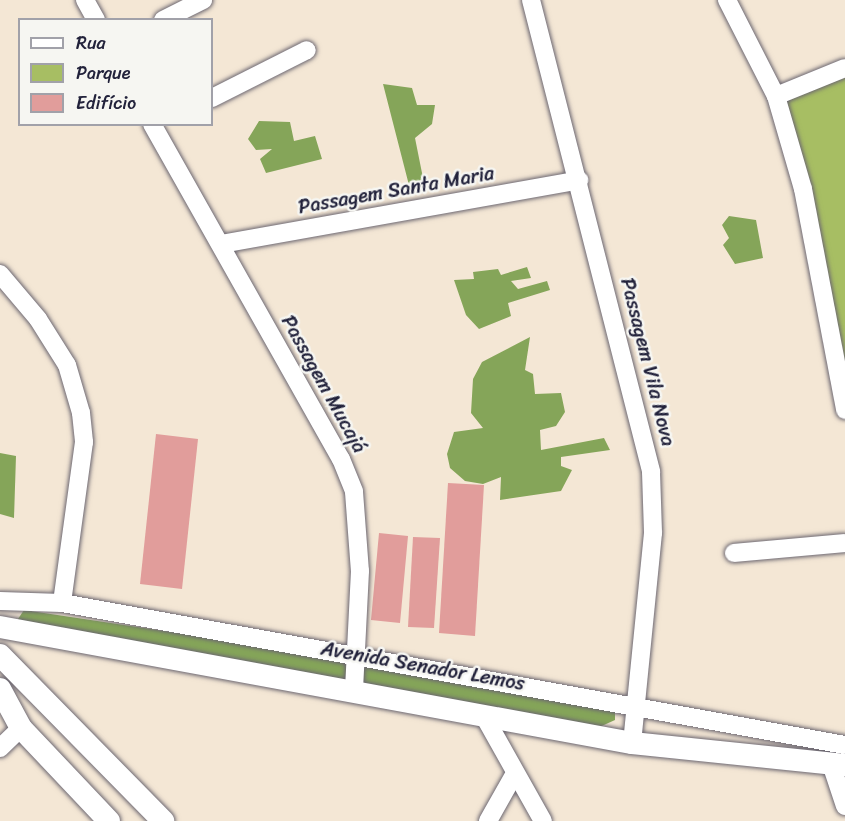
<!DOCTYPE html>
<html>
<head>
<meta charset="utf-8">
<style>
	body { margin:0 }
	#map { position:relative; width:845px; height:821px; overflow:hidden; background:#f4e7d5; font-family:Sriracha,sans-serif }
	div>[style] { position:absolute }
	.green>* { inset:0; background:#a7be63 }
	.forest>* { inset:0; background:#85a559 }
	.building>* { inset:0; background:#e19d9b }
	.roads { filter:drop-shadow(0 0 2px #6c6771) drop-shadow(0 0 2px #6c6771) }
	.minor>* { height:18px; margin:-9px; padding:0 9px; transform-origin:9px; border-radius:9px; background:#fff }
	.major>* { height:22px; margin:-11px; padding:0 11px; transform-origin:11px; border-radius:11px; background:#fff }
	span { translate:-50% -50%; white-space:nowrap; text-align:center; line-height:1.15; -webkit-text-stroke:5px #f6f6f2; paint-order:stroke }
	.street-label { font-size:20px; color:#22223b }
	.legend { position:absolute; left:18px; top:18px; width:195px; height:108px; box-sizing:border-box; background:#f6f6f2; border:2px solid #a1a1a9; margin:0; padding:8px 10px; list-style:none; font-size:18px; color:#22223b }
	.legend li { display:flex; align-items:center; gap:12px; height:30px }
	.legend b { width:30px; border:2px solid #a1a1a9 }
</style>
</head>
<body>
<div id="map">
	<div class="green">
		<div style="clip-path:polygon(845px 68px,845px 410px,776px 96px)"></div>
	</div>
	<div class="forest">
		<div style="clip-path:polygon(383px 84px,412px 88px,417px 105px,435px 105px,432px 124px,415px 138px,426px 193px,411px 193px)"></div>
		<div style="clip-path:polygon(259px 121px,290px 122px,294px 141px,315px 136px,322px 159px,266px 173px,260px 159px,272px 149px,256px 150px,248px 139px)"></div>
		<div style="clip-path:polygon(729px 216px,756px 220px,763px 258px,735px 264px,723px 245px,729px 238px,722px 225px)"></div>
		<div style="clip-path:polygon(527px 267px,531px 278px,511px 281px,518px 289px,547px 281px,550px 290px,508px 303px,511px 316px,479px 329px,466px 315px,454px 280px,474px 279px,473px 272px,498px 269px,501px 275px)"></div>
		<div style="clip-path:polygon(530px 337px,525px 370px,533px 374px,535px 394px,561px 393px,565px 412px,556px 426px,540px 430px,541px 450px,604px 438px,610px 450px,561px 457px,561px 466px,572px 470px,561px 491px,500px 500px,501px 477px,483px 484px,465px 481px,450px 468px,447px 454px,454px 432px,483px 428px,471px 413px,473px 379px,482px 362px)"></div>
		<div style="clip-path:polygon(0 453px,16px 456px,14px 518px,0 514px)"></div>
		<div style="clip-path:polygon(24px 610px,324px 655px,615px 709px,615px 720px,595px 729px,14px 625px)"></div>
	</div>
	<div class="building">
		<div style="clip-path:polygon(156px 434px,198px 439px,182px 589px,140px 584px)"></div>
		<div style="clip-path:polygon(448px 483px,484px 485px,475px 636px,439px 633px)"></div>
		<div style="clip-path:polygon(379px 533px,408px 536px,400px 623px,371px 620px)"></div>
		<div style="clip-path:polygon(413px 537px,440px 538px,434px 628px,408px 627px)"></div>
	</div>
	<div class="roads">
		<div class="minor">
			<div style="left:85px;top:0;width:23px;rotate:61deg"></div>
			<div style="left:531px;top:0;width:487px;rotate:75.7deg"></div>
			<div style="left:651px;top:472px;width:61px;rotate:88.1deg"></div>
			<div style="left:653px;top:533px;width:211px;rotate:95.7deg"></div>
			<div style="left:727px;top:0;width:108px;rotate:63deg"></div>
			<div style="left:776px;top:96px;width:97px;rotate:73.8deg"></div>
			<div style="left:803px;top:189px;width:225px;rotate:79.2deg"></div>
			<div style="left:163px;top:20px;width:45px;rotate:-26.6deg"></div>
			<div style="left:776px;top:96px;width:74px;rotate:-22.1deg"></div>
			<div style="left:212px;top:98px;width:106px;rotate:-26.8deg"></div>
			<div style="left:152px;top:124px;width:385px;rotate:60.6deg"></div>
			<div style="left:341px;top:459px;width:35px;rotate:68deg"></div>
			<div style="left:354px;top:492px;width:79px;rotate:85.7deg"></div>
			<div style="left:360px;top:571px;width:120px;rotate:92.9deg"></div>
			<div style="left:221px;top:244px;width:364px;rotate:-10.1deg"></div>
			<div style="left:0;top:274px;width:59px;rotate:49.8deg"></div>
			<div style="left:38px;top:319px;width:54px;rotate:57.8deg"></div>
			<div style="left:67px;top:365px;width:50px;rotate:73.7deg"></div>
			<div style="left:81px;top:413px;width:29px;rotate:84deg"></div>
			<div style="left:84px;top:442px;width:162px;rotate:97.8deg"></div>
			<div style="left:734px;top:553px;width:111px;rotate:-5.1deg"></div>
			<div style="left:0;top:601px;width:62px;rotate:1.8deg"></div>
			<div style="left:62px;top:603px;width:796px;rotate:10.28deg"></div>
			<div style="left:484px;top:716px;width:120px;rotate:60.7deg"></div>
			<div style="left:0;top:748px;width:29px;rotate:-44deg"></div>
			<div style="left:832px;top:767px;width:41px;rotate:71.6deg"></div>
			<div style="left:488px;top:821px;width:55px;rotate:-60.6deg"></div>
		</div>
		<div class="major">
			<div style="left:0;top:627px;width:643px;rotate:10.4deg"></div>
			<div style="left:632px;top:743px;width:214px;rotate:5.9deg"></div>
			<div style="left:0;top:655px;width:233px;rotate:45.5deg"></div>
			<div style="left:0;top:689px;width:44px;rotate:61.7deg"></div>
			<div style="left:21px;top:728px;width:128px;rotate:46.6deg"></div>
		</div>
	</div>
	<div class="street-label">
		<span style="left:396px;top:190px;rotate:-10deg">Passagem Santa Maria</span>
		<span style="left:648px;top:362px;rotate:76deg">Passagem Vila Nova</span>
		<span style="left:324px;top:384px;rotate:61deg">Passagem Mucajá</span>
		<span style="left:423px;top:666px;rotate:10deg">Avenida Senador Lemos</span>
	</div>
	<ul class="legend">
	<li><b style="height:8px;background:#fff"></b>Rua</li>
	<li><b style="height:16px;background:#a7be63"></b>Parque</li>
	<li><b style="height:16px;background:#e19d9b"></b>Edifício</li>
	</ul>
</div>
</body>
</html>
